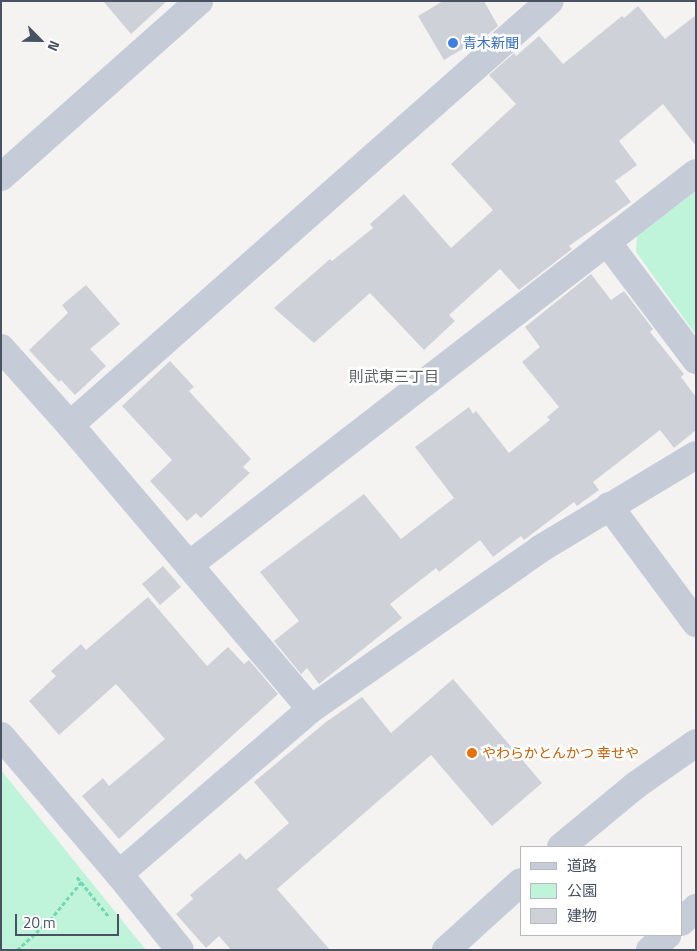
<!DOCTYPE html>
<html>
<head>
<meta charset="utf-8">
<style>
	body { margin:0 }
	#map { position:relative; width:697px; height:951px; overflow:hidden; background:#f5f3f2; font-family:"Titillium Web","Noto Sans JP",sans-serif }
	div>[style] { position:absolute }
	.green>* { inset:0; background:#bff4db }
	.building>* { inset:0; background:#ced1d8 }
	.path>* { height:3px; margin-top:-1.5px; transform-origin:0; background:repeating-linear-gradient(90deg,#73d7b3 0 4px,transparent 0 6.5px) }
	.minor>* { height:28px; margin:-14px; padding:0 14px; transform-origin:14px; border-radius:14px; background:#c5ccd8 }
	.dots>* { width:14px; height:14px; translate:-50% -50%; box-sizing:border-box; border:2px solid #fff; border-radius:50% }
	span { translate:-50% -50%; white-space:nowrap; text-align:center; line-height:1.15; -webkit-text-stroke:5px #fff; paint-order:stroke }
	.shop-label { font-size:14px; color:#366cbe }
	.left { translate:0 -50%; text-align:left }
	.food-label { font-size:14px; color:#c56008 }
	.neighbourhood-label { font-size:15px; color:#5e6168 }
	.frame { position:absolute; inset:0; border:2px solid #485262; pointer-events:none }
	.legend { position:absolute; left:520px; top:846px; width:162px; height:90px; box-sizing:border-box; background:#fff; border:1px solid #b6bac0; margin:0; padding:6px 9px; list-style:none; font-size:15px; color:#485262 }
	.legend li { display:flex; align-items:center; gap:10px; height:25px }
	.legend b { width:25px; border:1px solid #b6bac0 }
	.north { position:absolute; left:15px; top:15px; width:50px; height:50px; -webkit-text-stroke:4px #fff; paint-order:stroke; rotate:113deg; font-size:14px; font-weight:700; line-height:20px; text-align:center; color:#485262 }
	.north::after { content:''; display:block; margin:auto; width:18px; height:22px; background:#485262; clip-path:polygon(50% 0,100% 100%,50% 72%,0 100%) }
	.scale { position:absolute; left:15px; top:914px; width:104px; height:22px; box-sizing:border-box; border:2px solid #485262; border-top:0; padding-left:6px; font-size:15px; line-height:18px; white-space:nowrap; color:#485262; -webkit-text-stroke:4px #fff; paint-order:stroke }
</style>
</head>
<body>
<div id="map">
	<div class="green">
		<div style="clip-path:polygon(696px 191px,696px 335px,636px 252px,637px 236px)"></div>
		<div style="clip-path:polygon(1px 770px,146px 950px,1px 950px)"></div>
	</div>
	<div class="building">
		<div style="clip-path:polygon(103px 1px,167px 1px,131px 34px)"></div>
		<div style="clip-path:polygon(443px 1px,484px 1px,498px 26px,468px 52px,464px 48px,444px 60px,418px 16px)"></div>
		<div style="clip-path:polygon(638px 6px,665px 39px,696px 15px,696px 146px,663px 104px,619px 141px,637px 165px,615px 181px,631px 202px,569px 246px,572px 249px,519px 290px,500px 269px,449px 315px,455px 321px,424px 350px,370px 293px,314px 343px,274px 308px,330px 259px,332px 261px,373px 228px,370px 224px,404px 194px,451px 248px,493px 210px,451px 164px,516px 104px,489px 75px,514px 53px,516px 56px,539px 36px,563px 64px,622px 16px,624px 18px)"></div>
		<div style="clip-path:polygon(591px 274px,611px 300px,624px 291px,653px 329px,650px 332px,684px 374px,681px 377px,696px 397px,696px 430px,674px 448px,660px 430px,593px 482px,599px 490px,577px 506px,574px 502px,524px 540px,521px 536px,493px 557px,480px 540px,439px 572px,436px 568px,390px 604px,402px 618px,319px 684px,307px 668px,301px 674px,274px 641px,299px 621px,260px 572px,364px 494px,401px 539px,454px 498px,415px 447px,469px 407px,473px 414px,476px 411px,509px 453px,550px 420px,547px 417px,559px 407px,522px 362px,540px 347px,525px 327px)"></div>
		<div style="clip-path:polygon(86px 285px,120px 324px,90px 349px,106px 366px,75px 395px,61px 380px,59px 382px,29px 350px,68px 313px,62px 305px)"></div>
		<div style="clip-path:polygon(170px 361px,194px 387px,189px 391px,251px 459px,243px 467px,250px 473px,201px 518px,196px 513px,187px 521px,150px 481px,172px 460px,122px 406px)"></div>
		<div style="clip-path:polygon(163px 566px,181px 587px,160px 605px,142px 584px)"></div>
		<div style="clip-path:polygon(148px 597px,207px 666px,228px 647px,244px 664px,249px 660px,278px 694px,119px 839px,82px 796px,103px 778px,109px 786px,165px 739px,116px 684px,59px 735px,29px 701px,56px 676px,51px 671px,81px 644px,86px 650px)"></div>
		<div style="clip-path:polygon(453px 679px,542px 783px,492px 826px,431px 755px,277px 889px,330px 950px,231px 950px,219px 936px,206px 948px,176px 914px,193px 899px,190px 895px,240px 853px,246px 860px,289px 823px,254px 782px,326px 722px,362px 697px,391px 733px)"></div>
	</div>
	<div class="path">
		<div style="left:77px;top:877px;width:51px;rotate:51.3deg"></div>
		<div style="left:17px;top:950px;width:45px;rotate:-42.3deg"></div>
		<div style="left:50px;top:920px;width:50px;rotate:-50.6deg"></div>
	</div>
	<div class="minor">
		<div style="left:1px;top:177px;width:265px;rotate:-41.6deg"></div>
		<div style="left:607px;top:242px;width:148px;rotate:53deg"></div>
		<div style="left:1px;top:348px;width:103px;rotate:48.1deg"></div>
		<div style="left:70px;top:425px;width:372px;rotate:49.7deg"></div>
		<div style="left:70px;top:425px;width:640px;rotate:-41.46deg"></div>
		<div style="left:609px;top:506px;width:146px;rotate:53.4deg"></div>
		<div style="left:189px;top:565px;width:641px;rotate:-37.71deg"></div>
		<div style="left:1px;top:736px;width:182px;rotate:49.5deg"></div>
		<div style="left:119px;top:874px;width:97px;rotate:51.2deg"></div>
		<div style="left:561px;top:847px;width:97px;rotate:-39.6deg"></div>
		<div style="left:636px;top:785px;width:73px;rotate:-35deg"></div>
		<div style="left:119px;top:874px;width:253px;rotate:-40.7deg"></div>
		<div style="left:311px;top:709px;width:279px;rotate:-34.9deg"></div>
		<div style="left:540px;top:549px;width:182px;rotate:-31.1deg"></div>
		<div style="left:681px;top:922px;width:21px;rotate:-43deg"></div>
		<div style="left:446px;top:950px;width:101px;rotate:-42.2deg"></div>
		<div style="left:650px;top:950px;width:23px;rotate:-41deg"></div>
	</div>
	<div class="dots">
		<div style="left:453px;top:43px;background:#3f7fe0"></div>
		<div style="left:472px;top:753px;background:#e8710a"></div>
	</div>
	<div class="shop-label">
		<span class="left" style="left:463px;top:43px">青木新聞</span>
	</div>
	<div class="food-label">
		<span class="left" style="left:482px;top:753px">やわらかとんかつ 幸せや</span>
	</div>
	<div class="neighbourhood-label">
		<span style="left:394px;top:377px">則武東三丁目</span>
	</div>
	<div class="frame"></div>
	<ul class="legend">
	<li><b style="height:6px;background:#c5ccd8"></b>道路</li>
	<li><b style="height:14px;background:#bff4db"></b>公園</li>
	<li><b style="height:14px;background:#ced1d8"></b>建物</li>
	</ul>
	<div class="north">N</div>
	<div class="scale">20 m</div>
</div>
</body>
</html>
